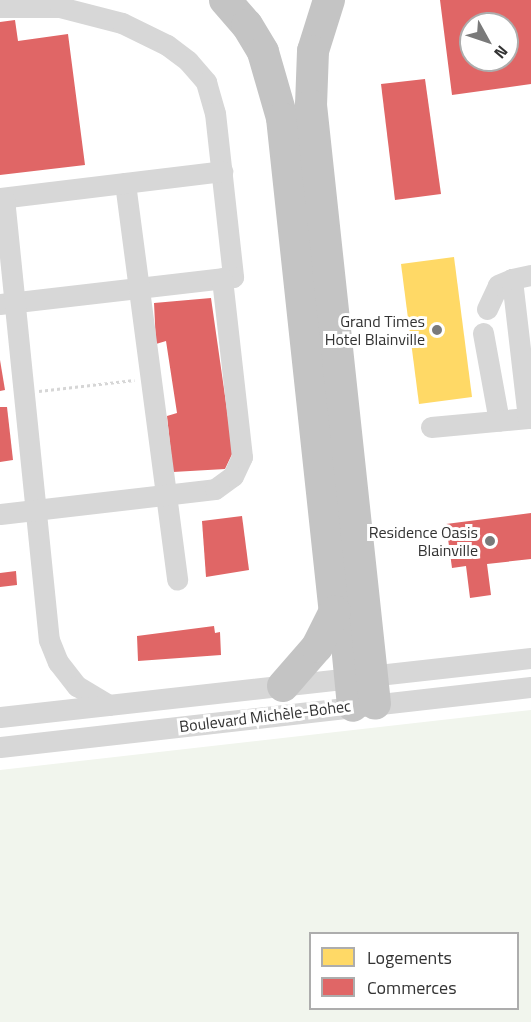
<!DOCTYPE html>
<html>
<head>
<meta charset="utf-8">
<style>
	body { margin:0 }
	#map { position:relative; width:531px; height:1022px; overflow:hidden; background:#fff; font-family:"Titillium Web",sans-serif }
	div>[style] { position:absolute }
	.green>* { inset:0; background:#f1f5ed }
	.homes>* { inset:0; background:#ffd966 }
	.shops>* { inset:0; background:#e06666 }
	.path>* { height:3px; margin-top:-1.5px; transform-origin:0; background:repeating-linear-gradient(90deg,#d6d6d6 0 3px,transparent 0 6px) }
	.minor>* { height:21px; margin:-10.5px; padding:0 10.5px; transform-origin:10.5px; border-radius:10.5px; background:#d7d7d7 }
	.highway>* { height:32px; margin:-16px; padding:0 16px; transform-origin:16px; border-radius:16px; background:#c4c4c4 }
	.dots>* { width:16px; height:16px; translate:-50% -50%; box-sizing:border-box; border:3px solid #fff; border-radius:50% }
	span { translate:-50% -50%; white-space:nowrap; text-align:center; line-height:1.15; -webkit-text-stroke:6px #fff; paint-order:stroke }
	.poi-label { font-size:16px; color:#333 }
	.right { translate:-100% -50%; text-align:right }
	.street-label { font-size:16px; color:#333 }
	.legend { position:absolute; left:309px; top:932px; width:210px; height:78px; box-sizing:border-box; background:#fff; border:2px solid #adadad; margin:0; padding:8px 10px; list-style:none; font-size:18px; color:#333 }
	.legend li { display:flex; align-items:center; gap:12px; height:30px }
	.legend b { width:30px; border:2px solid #adadad }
	.north { position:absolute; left:459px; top:12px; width:60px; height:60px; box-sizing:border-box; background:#fff; border:2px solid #adadad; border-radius:50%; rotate:130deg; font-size:16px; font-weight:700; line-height:24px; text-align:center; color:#333 }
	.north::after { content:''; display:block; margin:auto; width:21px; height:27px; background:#7a7a7a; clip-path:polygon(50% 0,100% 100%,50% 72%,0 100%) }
</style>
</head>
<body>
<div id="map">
	<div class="green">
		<div style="clip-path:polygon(evenodd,531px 710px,531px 1022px,0 1022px,0 770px,531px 710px,310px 934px,518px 934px,518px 1008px,310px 1008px,310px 934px)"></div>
	</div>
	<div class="homes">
		<div style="clip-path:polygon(454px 257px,472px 397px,419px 404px,401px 264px)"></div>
	</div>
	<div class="shops">
		<div style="clip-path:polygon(evenodd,440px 0,531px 0,531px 84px,452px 95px,440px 0,471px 24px,507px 24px,507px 60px,471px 60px,471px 24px)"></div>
		<div style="clip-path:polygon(15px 20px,18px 41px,68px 34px,85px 165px,0 175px,0 22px)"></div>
		<div style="clip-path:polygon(425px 79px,441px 194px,395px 200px,381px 84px)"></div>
		<div style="clip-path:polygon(211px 298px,233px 452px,225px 469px,173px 472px,167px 416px,177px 413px,166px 341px,156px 344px,154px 303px)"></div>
		<div style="clip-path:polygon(0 360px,5px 390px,0 391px)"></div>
		<div style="clip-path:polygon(0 407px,7px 407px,13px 460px,0 462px)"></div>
		<div style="clip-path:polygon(531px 513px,531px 559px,487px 564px,491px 595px,470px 598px,466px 566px,452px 568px,446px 524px)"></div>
		<div style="clip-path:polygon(242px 516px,249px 570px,206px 577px,202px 521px)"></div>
		<div style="clip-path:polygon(16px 571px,17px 585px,0 587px,0 573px)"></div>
		<div style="clip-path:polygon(214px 626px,215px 633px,220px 632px,221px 655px,138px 661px,137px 636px)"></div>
	</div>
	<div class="path">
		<div style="left:39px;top:391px;width:96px;rotate:-6.6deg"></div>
	</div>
	<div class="minor">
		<div style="left:0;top:7px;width:60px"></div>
		<div style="left:60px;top:7px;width:64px;rotate:14.5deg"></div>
		<div style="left:122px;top:23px;width:50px;rotate:26.1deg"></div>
		<div style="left:167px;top:45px;width:26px;rotate:37deg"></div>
		<div style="left:188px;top:61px;width:28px;rotate:49deg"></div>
		<div style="left:206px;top:82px;width:32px;rotate:74deg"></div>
		<div style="left:215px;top:113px;width:165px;rotate:83.7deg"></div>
		<div style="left:233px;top:277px;width:235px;rotate:173.4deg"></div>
		<div style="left:125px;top:183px;width:400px;rotate:82.5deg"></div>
		<div style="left:0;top:198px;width:224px;rotate:-6.9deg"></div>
		<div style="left:4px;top:198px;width:444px;rotate:84.2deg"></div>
		<div style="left:49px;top:640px;width:24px;rotate:68deg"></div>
		<div style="left:58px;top:662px;width:31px;rotate:52deg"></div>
		<div style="left:77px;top:686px;width:37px;rotate:31deg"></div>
		<div style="left:487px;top:309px;width:26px;rotate:-65deg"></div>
		<div style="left:498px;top:285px;width:15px;rotate:-23deg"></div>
		<div style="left:483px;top:333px;width:89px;rotate:79.7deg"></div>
		<div style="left:431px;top:427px;width:97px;rotate:-5.3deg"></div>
		<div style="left:528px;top:418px;width:140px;rotate:-96.6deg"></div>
		<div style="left:512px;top:279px;width:19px;rotate:-12deg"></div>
		<div style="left:0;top:514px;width:216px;rotate:-6.6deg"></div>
		<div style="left:215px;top:489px;width:22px;rotate:-36deg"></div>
		<div style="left:233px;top:476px;width:21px;rotate:-65deg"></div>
		<div style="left:242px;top:457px;width:180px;rotate:-96.4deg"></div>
		<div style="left:0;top:717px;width:534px;rotate:-6.34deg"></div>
		<div style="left:0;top:747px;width:534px;rotate:-6.45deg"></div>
	</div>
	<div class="highway">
		<div style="left:225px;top:0;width:33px;rotate:49deg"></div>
		<div style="left:247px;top:25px;width:31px;rotate:59deg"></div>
		<div style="left:263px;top:52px;width:69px;rotate:73.9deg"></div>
		<div style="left:282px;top:118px;width:496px;rotate:83.9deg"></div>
		<div style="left:335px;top:611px;width:36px;rotate:71deg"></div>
		<div style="left:347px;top:645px;width:61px;rotate:84.4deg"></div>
		<div style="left:329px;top:0;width:53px;rotate:107.4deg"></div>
		<div style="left:313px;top:51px;width:54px;rotate:92.1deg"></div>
		<div style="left:311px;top:105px;width:602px;rotate:83.9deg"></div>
		<div style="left:283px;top:686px;width:52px;rotate:-48.9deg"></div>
		<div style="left:317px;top:647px;width:40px;rotate:-63.4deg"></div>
	</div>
	<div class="dots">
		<div style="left:437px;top:330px;background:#7a7a7a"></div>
		<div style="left:490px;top:541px;background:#7a7a7a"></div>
	</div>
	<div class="poi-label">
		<span class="right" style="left:425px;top:330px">Grand Times<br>Hotel Blainville</span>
		<span class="right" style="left:478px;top:541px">Residence Oasis<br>Blainville</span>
	</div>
	<div class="street-label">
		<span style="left:265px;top:716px;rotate:-7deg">Boulevard Michèle-Bohec</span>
	</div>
	<ul class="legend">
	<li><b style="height:16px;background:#ffd966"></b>Logements</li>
	<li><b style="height:16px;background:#e06666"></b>Commerces</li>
	</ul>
	<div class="north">N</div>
</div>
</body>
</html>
